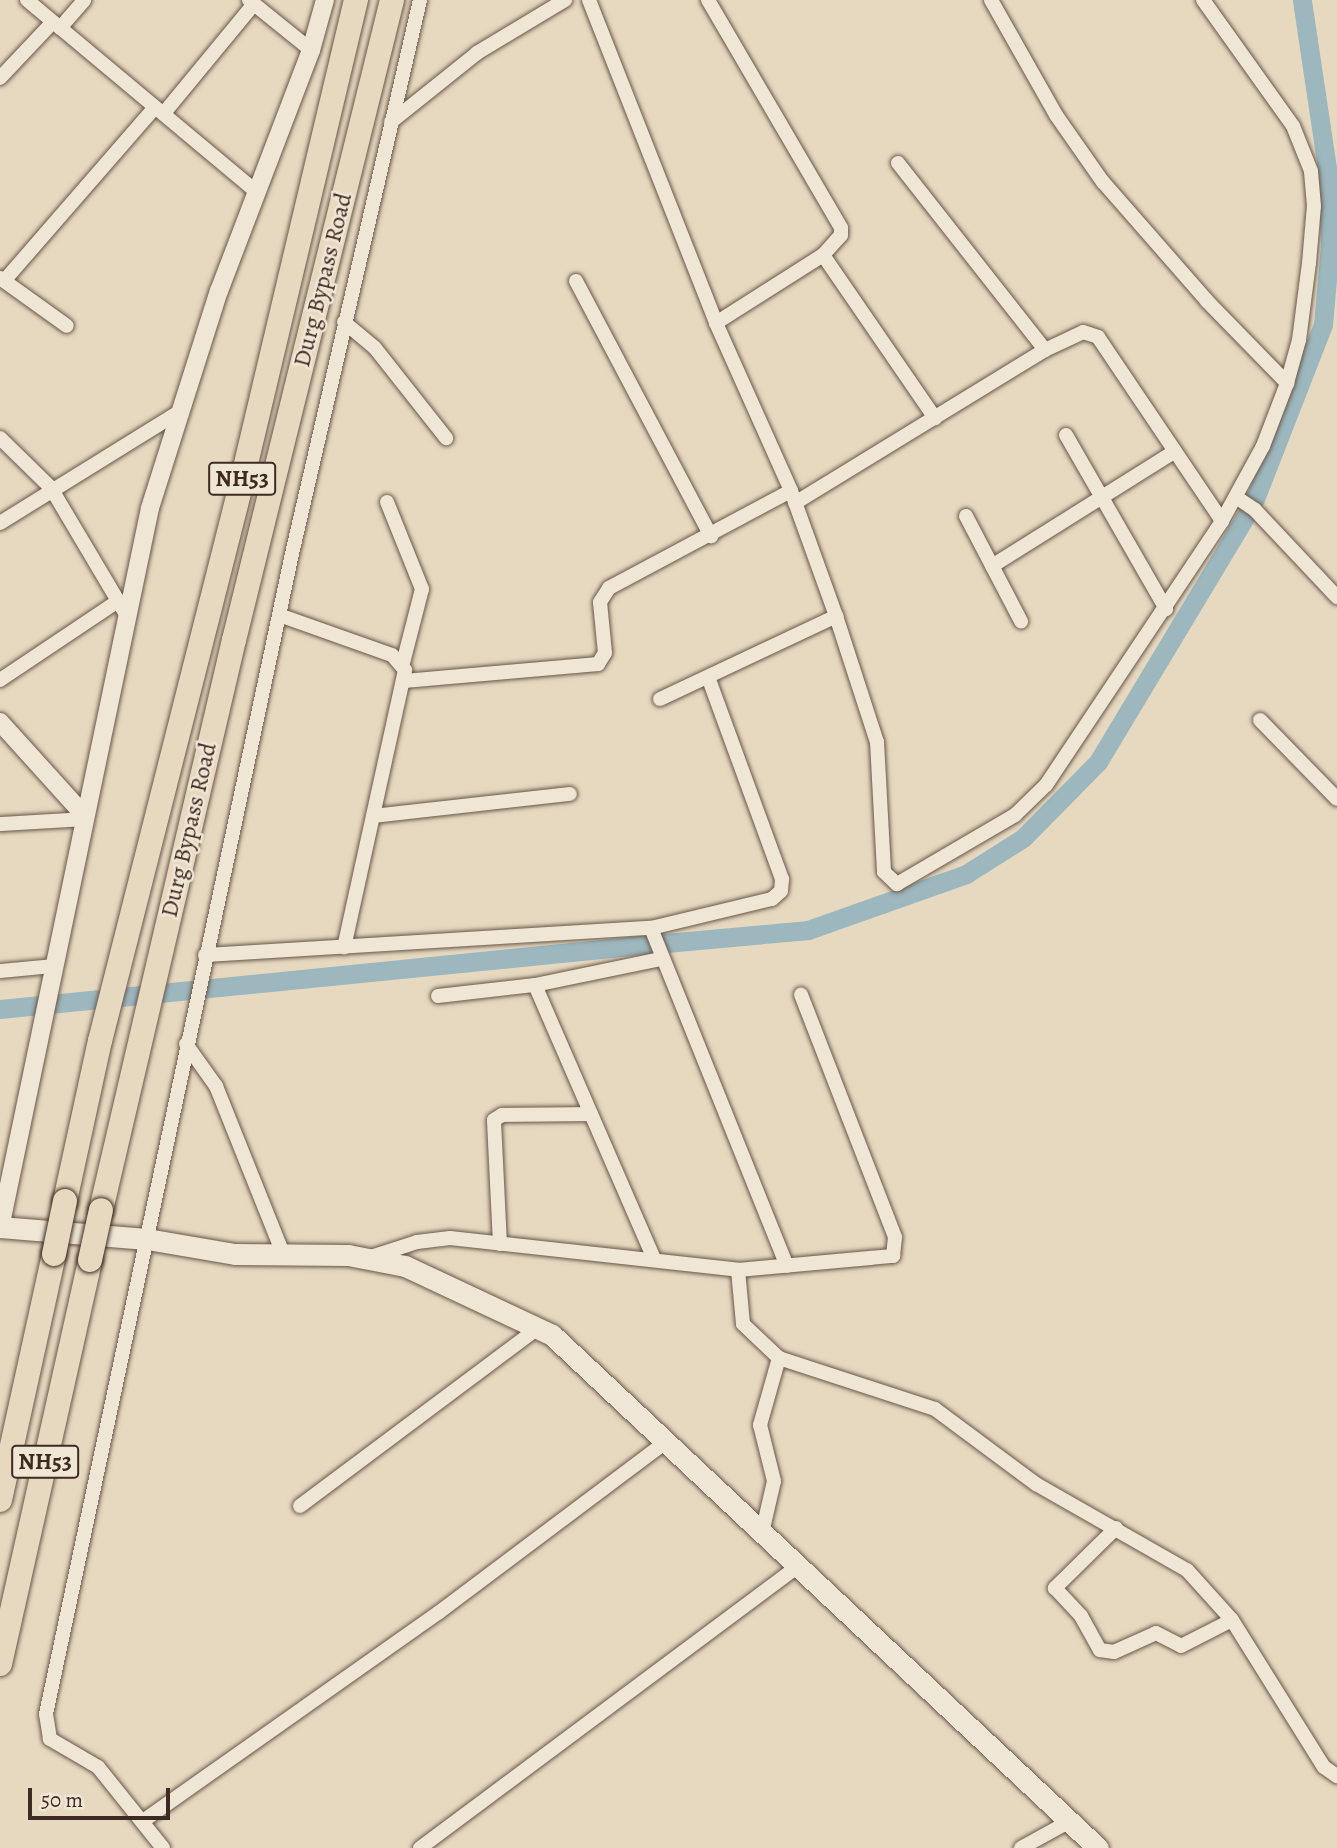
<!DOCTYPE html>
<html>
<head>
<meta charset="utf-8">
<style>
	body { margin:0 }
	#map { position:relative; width:1337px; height:1848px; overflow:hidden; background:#e7d9c0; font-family:Alegreya,serif }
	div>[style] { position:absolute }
	.canal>* { height:19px; margin:-9.5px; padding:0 9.5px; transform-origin:9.5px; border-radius:9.5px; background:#9cb7be }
	.roads { filter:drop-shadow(0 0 2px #685648) drop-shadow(0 0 2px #685648) }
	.minor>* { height:14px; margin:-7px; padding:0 7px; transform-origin:7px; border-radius:7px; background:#efe6d6 }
	.tertiary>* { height:18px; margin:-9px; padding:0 9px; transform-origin:9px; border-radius:9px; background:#efe6d6 }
	.secondary>* { height:21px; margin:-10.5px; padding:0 10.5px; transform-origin:10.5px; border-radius:10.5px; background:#efe6d6 }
	.trunk>* { height:24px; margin:-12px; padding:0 12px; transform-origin:12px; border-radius:12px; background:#e7d9c0 }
	.bridges { filter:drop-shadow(0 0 2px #3d2a20) drop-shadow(0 0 2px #3d2a20) }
	.trunk-bridge>* { height:24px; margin:-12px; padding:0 12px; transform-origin:12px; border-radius:12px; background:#e7d9c0 }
	span { translate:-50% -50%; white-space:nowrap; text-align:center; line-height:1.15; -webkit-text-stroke:5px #efe6d6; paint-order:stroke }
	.shield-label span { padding:2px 5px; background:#efe6d6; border:2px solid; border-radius:5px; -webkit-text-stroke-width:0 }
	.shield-label { font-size:23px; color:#3d2a20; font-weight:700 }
	.street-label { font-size:24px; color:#3d2a20 }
	.scale { position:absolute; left:28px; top:1788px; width:142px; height:32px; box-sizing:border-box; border:4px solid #3d2a20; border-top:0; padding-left:9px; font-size:21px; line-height:24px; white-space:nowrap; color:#3d2a20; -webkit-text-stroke:5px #efe6d6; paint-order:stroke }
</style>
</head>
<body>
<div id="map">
	<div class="canal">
		<div style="left:1255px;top:499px;width:187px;rotate:-68.7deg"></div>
		<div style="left:1323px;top:325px;width:80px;rotate:-85deg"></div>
		<div style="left:1330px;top:245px;width:77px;rotate:-92.2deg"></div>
		<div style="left:1327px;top:168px;width:170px;rotate:-98.5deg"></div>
		<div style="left:666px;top:943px;width:143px;rotate:-5.2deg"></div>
		<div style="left:808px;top:930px;width:168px;rotate:-19.5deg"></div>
		<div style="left:966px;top:874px;width:67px;rotate:-32.3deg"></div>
		<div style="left:1023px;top:838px;width:107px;rotate:-45.4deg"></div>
		<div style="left:1098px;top:762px;width:289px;rotate:-59deg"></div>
		<div style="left:0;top:1009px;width:654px;rotate:-5.7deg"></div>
	</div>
	<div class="roads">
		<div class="minor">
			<div style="left:27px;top:0;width:300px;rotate:39.9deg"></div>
			<div style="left:249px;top:0;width:80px;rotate:38.9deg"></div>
			<div style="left:589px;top:0;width:347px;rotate:68.5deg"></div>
			<div style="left:716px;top:323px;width:184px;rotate:65.9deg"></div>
			<div style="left:791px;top:491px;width:133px;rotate:70.2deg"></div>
			<div style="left:836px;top:616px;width:133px;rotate:72deg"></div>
			<div style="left:877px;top:742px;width:130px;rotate:86.9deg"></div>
			<div style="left:884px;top:872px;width:18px;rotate:43deg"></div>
			<div style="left:897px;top:884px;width:137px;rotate:-30.3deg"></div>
			<div style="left:1015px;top:815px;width:43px;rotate:-44.1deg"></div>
			<div style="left:1046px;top:785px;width:317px;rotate:-56.3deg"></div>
			<div style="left:1222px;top:521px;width:85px;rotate:-61.3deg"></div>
			<div style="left:1263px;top:446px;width:67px;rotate:-69.1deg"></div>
			<div style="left:1287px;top:383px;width:45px;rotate:-74.4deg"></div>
			<div style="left:1299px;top:340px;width:78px;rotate:-82.6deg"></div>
			<div style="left:1309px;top:263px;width:57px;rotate:-85deg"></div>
			<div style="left:1314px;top:206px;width:35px;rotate:-95deg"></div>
			<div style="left:1311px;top:171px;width:48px;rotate:-111.8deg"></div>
			<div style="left:1293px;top:126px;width:155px;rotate:-125.5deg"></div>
			<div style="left:708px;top:0;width:264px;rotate:59.7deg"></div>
			<div style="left:841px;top:228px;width:7px;rotate:90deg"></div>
			<div style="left:841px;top:235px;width:27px;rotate:132deg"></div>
			<div style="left:823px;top:255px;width:127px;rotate:147.6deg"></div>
			<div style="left:991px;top:0;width:132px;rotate:60.5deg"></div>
			<div style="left:1056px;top:115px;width:82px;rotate:55deg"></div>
			<div style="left:1103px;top:182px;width:158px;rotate:48.8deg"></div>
			<div style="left:1207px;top:301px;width:115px;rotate:45.7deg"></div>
			<div style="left:60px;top:28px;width:37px;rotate:-49deg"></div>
			<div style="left:0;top:78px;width:77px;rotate:-46.6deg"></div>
			<div style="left:164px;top:113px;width:141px;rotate:-50.5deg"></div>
			<div style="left:391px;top:122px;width:110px;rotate:-38.7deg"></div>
			<div style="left:477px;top:53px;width:103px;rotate:-31.1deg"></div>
			<div style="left:898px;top:163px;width:238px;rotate:51.8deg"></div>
			<div style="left:823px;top:255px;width:198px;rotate:55.5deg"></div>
			<div style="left:0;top:278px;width:82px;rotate:35.6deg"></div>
			<div style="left:4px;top:281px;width:230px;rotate:-49deg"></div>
			<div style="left:576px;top:281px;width:289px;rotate:62.1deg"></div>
			<div style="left:344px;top:322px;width:40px;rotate:40deg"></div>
			<div style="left:375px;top:348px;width:115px;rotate:51.7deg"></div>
			<div style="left:1066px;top:435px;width:201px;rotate:60.1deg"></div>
			<div style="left:0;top:438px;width:71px;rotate:44.4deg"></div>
			<div style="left:51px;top:488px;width:149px;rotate:59.3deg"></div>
			<div style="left:1236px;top:497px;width:23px;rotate:34deg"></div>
			<div style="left:1255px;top:510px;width:120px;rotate:46.7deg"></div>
			<div style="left:387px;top:502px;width:94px;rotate:68.1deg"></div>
			<div style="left:422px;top:589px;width:76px;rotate:104.4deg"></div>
			<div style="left:795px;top:503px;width:293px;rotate:-31.5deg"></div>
			<div style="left:1045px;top:350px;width:42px;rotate:-25.3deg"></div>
			<div style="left:1083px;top:332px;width:16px;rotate:18deg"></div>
			<div style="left:1098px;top:337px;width:222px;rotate:56deg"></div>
			<div style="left:966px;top:516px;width:119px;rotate:62.4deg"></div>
			<div style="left:0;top:523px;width:214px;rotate:-31.8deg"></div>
			<div style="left:992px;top:566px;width:216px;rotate:-32.1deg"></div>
			<div style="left:279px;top:615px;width:120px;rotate:19.5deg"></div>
			<div style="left:392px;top:655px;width:20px;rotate:49deg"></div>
			<div style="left:405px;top:670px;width:284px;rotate:102.4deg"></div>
			<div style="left:0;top:680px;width:142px;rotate:-33.8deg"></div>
			<div style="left:404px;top:681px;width:195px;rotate:-5deg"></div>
			<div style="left:598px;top:664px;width:13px;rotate:-58deg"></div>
			<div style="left:605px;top:653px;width:51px;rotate:-95.6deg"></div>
			<div style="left:600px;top:602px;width:17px;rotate:-57deg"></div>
			<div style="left:609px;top:588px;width:206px;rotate:-28.1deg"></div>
			<div style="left:660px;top:699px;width:195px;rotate:-25.2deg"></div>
			<div style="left:1260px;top:720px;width:110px;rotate:45.7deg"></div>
			<div style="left:373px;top:816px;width:198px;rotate:-6.4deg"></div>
			<div style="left:0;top:824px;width:83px;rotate:-3.4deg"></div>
			<div style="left:651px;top:928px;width:364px;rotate:68.1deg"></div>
			<div style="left:205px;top:955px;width:447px;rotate:-3.5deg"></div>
			<div style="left:651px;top:928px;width:124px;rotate:-13.5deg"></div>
			<div style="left:772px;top:899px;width:12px;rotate:-42deg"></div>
			<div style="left:781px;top:891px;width:12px;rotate:-85deg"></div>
			<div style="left:782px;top:879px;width:213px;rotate:-110.1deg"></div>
			<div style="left:0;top:971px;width:53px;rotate:-5.4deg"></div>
			<div style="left:535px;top:985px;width:299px;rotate:66.5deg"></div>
			<div style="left:438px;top:996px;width:98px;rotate:-6.5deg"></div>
			<div style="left:535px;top:985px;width:129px;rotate:-11.7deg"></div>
			<div style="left:186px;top:1044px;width:52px;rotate:54.5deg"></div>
			<div style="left:216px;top:1086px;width:183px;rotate:68.2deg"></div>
			<div style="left:500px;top:1244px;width:124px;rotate:-92.8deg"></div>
			<div style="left:494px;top:1120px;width:9px;rotate:-32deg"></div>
			<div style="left:502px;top:1115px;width:89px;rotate:-0.6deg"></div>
			<div style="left:371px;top:1257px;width:48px;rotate:-18.1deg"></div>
			<div style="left:417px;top:1242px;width:33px;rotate:-7deg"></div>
			<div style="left:450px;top:1238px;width:290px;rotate:6.3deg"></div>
			<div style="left:738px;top:1270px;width:156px;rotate:-5.2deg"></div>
			<div style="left:893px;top:1256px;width:19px;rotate:-84deg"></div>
			<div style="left:895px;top:1237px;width:260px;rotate:-111.2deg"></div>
			<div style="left:738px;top:1270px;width:54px;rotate:84.7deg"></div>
			<div style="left:743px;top:1324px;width:50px;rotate:43.4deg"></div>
			<div style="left:779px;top:1358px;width:164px;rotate:18.1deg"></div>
			<div style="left:935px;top:1409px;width:126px;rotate:36.6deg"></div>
			<div style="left:1036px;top:1484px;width:174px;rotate:29.7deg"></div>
			<div style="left:1187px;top:1570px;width:67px;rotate:48deg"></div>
			<div style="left:1232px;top:1620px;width:173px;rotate:58deg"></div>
			<div style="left:1324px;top:1767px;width:16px;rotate:35deg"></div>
			<div style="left:300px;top:1506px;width:296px;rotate:-36.8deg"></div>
			<div style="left:1116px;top:1528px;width:86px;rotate:135.5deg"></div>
			<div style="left:1055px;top:1588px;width:38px;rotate:47deg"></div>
			<div style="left:1081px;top:1616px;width:39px;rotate:61deg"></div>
			<div style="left:1100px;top:1650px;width:14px;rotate:8deg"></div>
			<div style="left:1114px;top:1652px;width:46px;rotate:-24.3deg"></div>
			<div style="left:1156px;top:1633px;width:28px;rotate:27deg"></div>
			<div style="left:1181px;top:1646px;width:57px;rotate:-27deg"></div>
			<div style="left:762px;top:1533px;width:53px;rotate:-77deg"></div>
			<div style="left:774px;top:1481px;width:58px;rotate:-104deg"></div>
			<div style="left:760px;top:1425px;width:70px;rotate:-74.2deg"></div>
			<div style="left:143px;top:1821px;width:361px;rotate:-35.2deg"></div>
			<div style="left:438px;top:1613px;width:285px;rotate:-36.9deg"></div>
			<div style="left:163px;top:1848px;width:104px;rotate:-128.7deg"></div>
			<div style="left:98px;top:1767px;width:56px;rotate:-149.7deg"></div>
			<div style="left:50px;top:1739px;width:25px;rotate:-99deg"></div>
			<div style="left:46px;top:1714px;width:1182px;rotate:-78.03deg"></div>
			<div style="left:291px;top:558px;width:573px;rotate:-76.98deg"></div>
			<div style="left:420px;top:1848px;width:472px;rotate:-36.7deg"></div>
			<div style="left:1021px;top:1848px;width:56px;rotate:-28.9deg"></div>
		</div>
		<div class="tertiary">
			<div style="left:0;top:722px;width:125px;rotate:47.9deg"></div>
			<div style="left:0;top:1228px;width:735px;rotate:-78.23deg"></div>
			<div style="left:150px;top:508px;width:228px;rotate:-72.4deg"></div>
			<div style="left:219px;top:291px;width:258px;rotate:-69.1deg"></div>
			<div style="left:311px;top:50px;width:52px;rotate:-74.4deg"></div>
		</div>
		<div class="secondary">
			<div style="left:0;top:1227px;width:147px;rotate:4.7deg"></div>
			<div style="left:147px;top:1239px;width:89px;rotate:9.7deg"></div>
			<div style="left:235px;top:1254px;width:113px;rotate:0.5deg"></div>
			<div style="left:348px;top:1255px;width:58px;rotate:10.9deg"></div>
			<div style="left:405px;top:1266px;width:162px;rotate:25.1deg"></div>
			<div style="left:552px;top:1335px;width:749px;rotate:43.22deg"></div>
		</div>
		<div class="trunk">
			<div style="left:65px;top:1201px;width:164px;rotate:-77.7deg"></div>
			<div style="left:100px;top:1041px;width:569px;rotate:-75.77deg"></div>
			<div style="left:240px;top:489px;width:503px;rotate:-76.66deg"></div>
			<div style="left:101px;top:1210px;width:585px;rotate:-76.87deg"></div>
			<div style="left:234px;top:640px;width:659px;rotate:-76.13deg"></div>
			<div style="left:0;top:1500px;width:252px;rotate:-77.6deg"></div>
			<div style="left:0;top:1664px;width:414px;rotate:-77.4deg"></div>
		</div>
	</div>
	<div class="bridges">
		<div class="trunk-bridge">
			<div style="left:54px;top:1254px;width:54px;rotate:-78.3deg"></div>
			<div style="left:90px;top:1260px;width:51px;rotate:-77.6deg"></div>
		</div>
	</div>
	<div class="shield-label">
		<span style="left:242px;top:479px">NH53</span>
		<span style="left:45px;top:1462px">NH53</span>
	</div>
	<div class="street-label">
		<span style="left:323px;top:280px;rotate:-76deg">Durg Bypass Road</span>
		<span style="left:189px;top:830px;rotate:-77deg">Durg Bypass Road</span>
	</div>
	<div class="scale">50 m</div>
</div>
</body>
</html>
